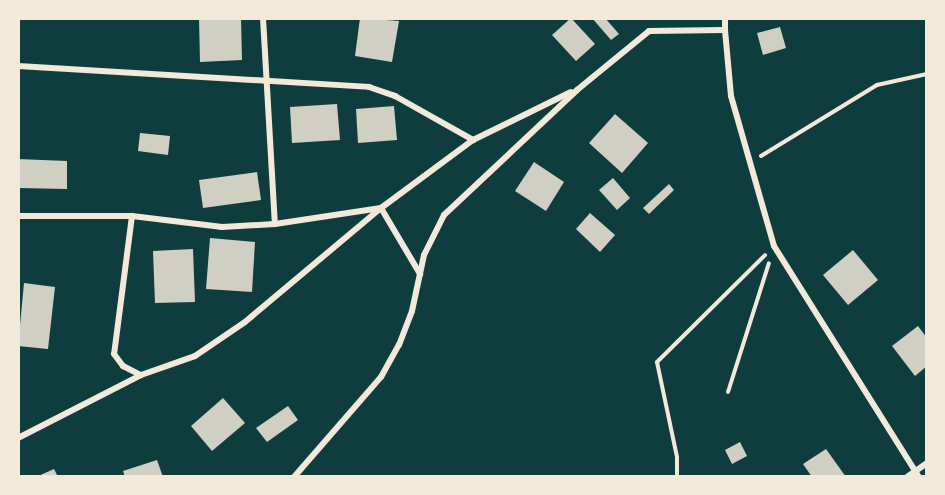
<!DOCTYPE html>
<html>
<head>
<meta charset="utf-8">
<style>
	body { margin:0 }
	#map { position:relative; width:945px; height:495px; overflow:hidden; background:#0f3d3e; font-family:Signika,sans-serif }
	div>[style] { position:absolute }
	.building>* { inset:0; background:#cfcfc3 }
	.path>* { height:4px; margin:-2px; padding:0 2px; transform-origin:2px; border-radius:2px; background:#f1e9da }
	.minor>* { height:6px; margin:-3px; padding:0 3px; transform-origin:3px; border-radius:3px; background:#f1e9da }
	span { translate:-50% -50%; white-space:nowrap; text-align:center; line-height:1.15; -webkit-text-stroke:4.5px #f1e9da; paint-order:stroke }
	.frame { position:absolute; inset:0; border:20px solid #f1e9da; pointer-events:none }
</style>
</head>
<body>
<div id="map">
	<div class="building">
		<div style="clip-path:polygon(199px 18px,241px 18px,242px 60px,200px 62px)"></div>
		<div style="clip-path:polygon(360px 18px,399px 21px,392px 62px,355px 56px)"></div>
		<div style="clip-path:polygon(571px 18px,595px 44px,576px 61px,552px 35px)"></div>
		<div style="clip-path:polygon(592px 18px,605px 18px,619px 34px,611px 40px)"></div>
		<div style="clip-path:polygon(780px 27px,786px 48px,763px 55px,757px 33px)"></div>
		<div style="clip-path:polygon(337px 104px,340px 140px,292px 143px,290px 107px)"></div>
		<div style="clip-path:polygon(394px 106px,397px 140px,358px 143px,356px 109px)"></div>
		<div style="clip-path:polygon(615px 114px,648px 143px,622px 173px,589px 143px)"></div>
		<div style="clip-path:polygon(140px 133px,170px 136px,168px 155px,138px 151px)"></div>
		<div style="clip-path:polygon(18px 159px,67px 161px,67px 189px,18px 188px)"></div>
		<div style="clip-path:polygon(534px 162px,564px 182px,546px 211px,515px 191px)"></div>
		<div style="clip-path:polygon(257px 172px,261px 200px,203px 208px,199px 180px)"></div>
		<div style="clip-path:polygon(613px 178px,630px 198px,617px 210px,599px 190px)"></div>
		<div style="clip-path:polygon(669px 184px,674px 190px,649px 214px,643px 208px)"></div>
		<div style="clip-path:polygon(590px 213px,615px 235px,600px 252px,576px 229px)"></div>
		<div style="clip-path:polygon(210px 238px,255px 242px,252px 292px,206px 289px)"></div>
		<div style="clip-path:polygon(193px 249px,195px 302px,155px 303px,153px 251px)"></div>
		<div style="clip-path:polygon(853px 250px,878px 280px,848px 305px,823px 275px)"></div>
		<div style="clip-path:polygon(24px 283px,55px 287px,48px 349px,18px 346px)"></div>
		<div style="clip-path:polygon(918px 326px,927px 338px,927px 366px,915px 376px,892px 346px)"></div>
		<div style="clip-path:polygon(223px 398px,245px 423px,212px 451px,191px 426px)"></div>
		<div style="clip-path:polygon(288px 406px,298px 420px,267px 442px,256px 428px)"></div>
		<div style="clip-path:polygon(740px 442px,747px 456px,732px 464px,725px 450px)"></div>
		<div style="clip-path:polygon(826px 449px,846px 477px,812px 477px,803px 464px)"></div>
		<div style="clip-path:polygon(157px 460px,163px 477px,125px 477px,123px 471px)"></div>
		<div style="clip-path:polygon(54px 469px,58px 477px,36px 477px)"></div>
	</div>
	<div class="path">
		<div style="left:761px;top:156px;width:136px;rotate:-31.5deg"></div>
		<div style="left:877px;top:85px;width:51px;rotate:-12.4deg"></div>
		<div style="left:728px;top:392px;width:135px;rotate:-72.4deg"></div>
		<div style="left:677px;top:477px;width:20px;rotate:-90deg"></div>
		<div style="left:677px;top:457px;width:97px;rotate:-101.9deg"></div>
		<div style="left:657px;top:362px;width:152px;rotate:-44.7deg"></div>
	</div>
	<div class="minor">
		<div style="left:263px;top:18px;width:206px;rotate:86.7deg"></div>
		<div style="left:275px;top:224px;width:107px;rotate:-8.6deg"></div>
		<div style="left:381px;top:208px;width:77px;rotate:59.4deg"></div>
		<div style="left:725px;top:30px;width:66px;rotate:84.8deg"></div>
		<div style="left:731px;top:96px;width:156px;rotate:74deg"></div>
		<div style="left:774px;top:246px;width:273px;rotate:57.9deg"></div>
		<div style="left:18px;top:66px;width:352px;rotate:3.4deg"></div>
		<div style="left:369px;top:87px;width:28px;rotate:19deg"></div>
		<div style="left:395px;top:96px;width:90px;rotate:29.4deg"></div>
		<div style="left:18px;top:216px;width:114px"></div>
		<div style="left:132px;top:216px;width:91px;rotate:7deg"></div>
		<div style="left:222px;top:227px;width:53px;rotate:-3.2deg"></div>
		<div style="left:132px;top:216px;width:139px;rotate:97.4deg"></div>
		<div style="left:114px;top:354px;width:15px;rotate:53deg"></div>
		<div style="left:123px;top:366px;width:20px;rotate:27deg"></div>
		<div style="left:18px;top:438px;width:138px;rotate:-27.1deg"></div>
		<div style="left:141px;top:375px;width:57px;rotate:-19.4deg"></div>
		<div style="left:195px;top:356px;width:60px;rotate:-34.2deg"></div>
		<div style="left:245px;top:322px;width:177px;rotate:-40deg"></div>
		<div style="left:381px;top:208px;width:114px;rotate:-36.5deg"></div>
		<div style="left:473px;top:140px;width:109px;rotate:-26.1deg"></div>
		<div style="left:294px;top:477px;width:133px;rotate:-49deg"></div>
		<div style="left:381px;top:377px;width:37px;rotate:-61deg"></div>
		<div style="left:399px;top:345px;width:36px;rotate:-69deg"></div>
		<div style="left:412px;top:311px;width:57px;rotate:-77.9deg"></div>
		<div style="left:424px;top:255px;width:45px;rotate:-63.4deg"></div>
		<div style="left:444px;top:215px;width:183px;rotate:-43.2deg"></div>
		<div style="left:577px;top:90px;width:93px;rotate:-39.3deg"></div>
		<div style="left:649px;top:31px;width:76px;rotate:-0.8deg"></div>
		<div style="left:725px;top:30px;width:12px;rotate:-90deg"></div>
		<div style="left:907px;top:477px;width:24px;rotate:-35deg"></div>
	</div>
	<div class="frame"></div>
</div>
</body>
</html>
